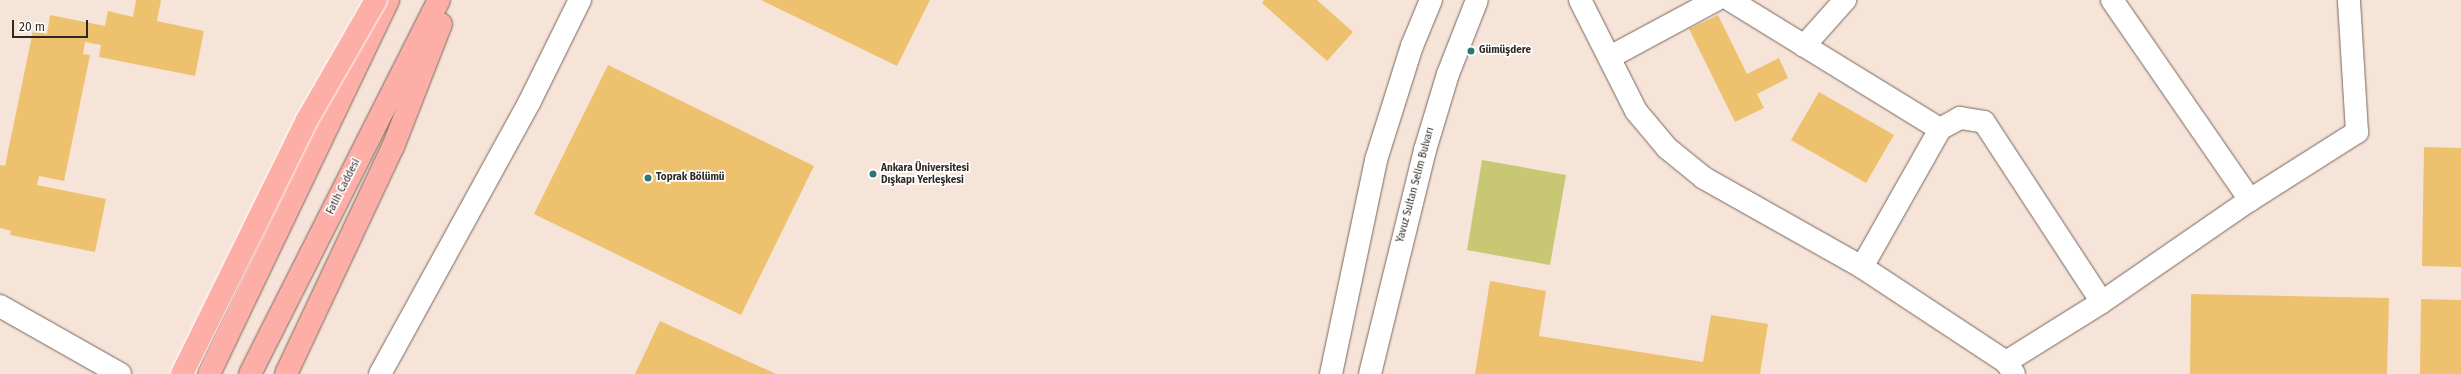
<!DOCTYPE html>
<html>
<head>
<meta charset="utf-8">
<style>
	body { margin:0 }
	#map { position:relative; width:2461px; height:374px; overflow:hidden; background:#f7e4d9; font-family:"Fira Sans",sans-serif }
	div>[style] { position:absolute }
	.green>* { inset:0; background:#c8c774 }
	.building>* { inset:0; background:#eec16f }
	.roads { filter:drop-shadow(0 0 1px #76665c) drop-shadow(0 0 1px #76665c) }
	.street>* { height:22px; margin:-11px; padding:0 11px; transform-origin:11px; border-radius:11px; background:#fff }
	.secondary>* { height:22px; margin:-11px; padding:0 11px; transform-origin:11px; border-radius:11px; background:#fff }
	.primary>* { height:22px; margin:-11px; padding:0 11px; transform-origin:11px; border-radius:11px; background:#fdaea6 }
	.bridges { filter:drop-shadow(0 0 1px #fff) drop-shadow(0 0 1px #fff) }
	.primary-bridge>* { height:22px; margin:-11px; padding:0 11px; transform-origin:11px; border-radius:11px; background:#fdaea6 }
	.dots>* { width:11px; height:11px; translate:-50% -50%; box-sizing:border-box; border:2px solid #fff; border-radius:50% }
	span { translate:-50% -50%; white-space:nowrap; text-align:center; line-height:1.15; -webkit-text-stroke:3.5px #fff; paint-order:stroke }
	.poi-label { font-size:10px; color:#2e2722; font-weight:700 }
	.left { translate:0 -50%; text-align:left }
	.street-label { font-size:10px; color:#2e2722 }
	.scale { position:absolute; left:12px; top:20px; width:76px; height:18px; box-sizing:border-box; border:2px solid #2e2722; border-top:0; padding-left:5px; font-size:12px; line-height:14px; white-space:nowrap; color:#2e2722; -webkit-text-stroke:3px #fff; paint-order:stroke }
</style>
</head>
<body>
<div id="map">
	<div class="green">
		<div style="clip-path:polygon(1482px 160px,1566px 175px,1550px 265px,1467px 250px)"></div>
	</div>
	<div class="building">
		<div style="clip-path:polygon(136px 0,161px 0,157px 21px,204px 31px,195px 76px,99px 57px,101px 45px,85px 42px,83px 54px,90px 55px,64px 181px,39px 176px,37px 185px,106px 199px,95px 252px,10px 235px,11px 231px,0 228px,0 165px,5px 166px,33px 31px,47px 34px,50px 15px,105px 26px,108px 11px,133px 17px)"></div>
		<div style="clip-path:polygon(761px 0,930px 0,897px 66px)"></div>
		<div style="clip-path:polygon(1264px 0,1317px 0,1353px 32px,1327px 61px,1262px 3px)"></div>
		<div style="clip-path:polygon(1718px 15px,1747px 74px,1779px 58px,1788px 78px,1757px 94px,1764px 108px,1735px 122px,1689px 29px)"></div>
		<div style="clip-path:polygon(608px 65px,814px 166px,741px 315px,534px 214px)"></div>
		<div style="clip-path:polygon(1819px 92px,1894px 135px,1866px 183px,1791px 140px)"></div>
		<div style="clip-path:polygon(2424px 147px,2461px 148px,2461px 267px,2422px 266px)"></div>
		<div style="clip-path:polygon(1490px 281px,1546px 291px,1539px 336px,1703px 362px,1711px 315px,1768px 324px,1760px 374px,1475px 374px)"></div>
		<div style="clip-path:polygon(2191px 294px,2389px 298px,2387px 374px,2190px 374px)"></div>
		<div style="clip-path:polygon(2421px 299px,2461px 300px,2461px 374px,2420px 374px)"></div>
		<div style="clip-path:polygon(660px 321px,776px 374px,635px 374px)"></div>
	</div>
	<div class="roads">
		<div class="street">
			<div style="left:1580px;top:0;width:124px;rotate:63.2deg"></div>
			<div style="left:1636px;top:111px;width:48px;rotate:50deg"></div>
			<div style="left:1667px;top:148px;width:48px;rotate:39deg"></div>
			<div style="left:1704px;top:178px;width:181px;rotate:29.4deg"></div>
			<div style="left:1862px;top:267px;width:173px;rotate:33.4deg"></div>
			<div style="left:2006px;top:362px;width:14px;rotate:56deg"></div>
			<div style="left:1730px;top:0;width:246px;rotate:31.6deg"></div>
			<div style="left:2112px;top:0;width:243px;rotate:55.4deg"></div>
			<div style="left:1804px;top:46px;width:62px;rotate:-48.3deg"></div>
			<div style="left:1610px;top:57px;width:120px;rotate:-28.3deg"></div>
			<div style="left:1862px;top:267px;width:159px;rotate:-60.5deg"></div>
			<div style="left:1940px;top:129px;width:23px;rotate:-29deg"></div>
			<div style="left:1960px;top:118px;width:24px;rotate:9deg"></div>
			<div style="left:1984px;top:122px;width:215px;rotate:56.8deg"></div>
			<div style="left:0;top:306px;width:138px;rotate:29.5deg"></div>
			<div style="left:2006px;top:362px;width:113px;rotate:-32deg"></div>
			<div style="left:2102px;top:302px;width:180px;rotate:-34.6deg"></div>
			<div style="left:2250px;top:200px;width:127px;rotate:-32.4deg"></div>
			<div style="left:2357px;top:132px;width:132px;rotate:-93.5deg"></div>
			<div style="left:380px;top:374px;width:311px;rotate:-61.2deg"></div>
			<div style="left:530px;top:101px;width:113px;rotate:-63.7deg"></div>
		</div>
		<div class="secondary">
			<div style="left:1331px;top:374px;width:219px;rotate:-78.1deg"></div>
			<div style="left:1376px;top:160px;width:120px;rotate:-72.5deg"></div>
			<div style="left:1412px;top:46px;width:50px;rotate:-67.6deg"></div>
			<div style="left:1370px;top:374px;width:231px;rotate:-76.2deg"></div>
			<div style="left:1425px;top:150px;width:79px;rotate:-73.2deg"></div>
			<div style="left:1448px;top:74px;width:79px;rotate:-68.6deg"></div>
		</div>
		<div class="primary">
			<div style="left:209px;top:374px;width:415px;rotate:-64.4deg"></div>
			<div style="left:250px;top:374px;width:419px;rotate:-63.2deg"></div>
			<div style="left:286px;top:374px;width:251px;rotate:-64.8deg"></div>
			<div style="left:393px;top:147px;width:132px;rotate:-68.7deg"></div>
		</div>
	</div>
	<div class="bridges">
		<div class="primary-bridge">
			<div style="left:182px;top:374px;width:283px;rotate:-63.8deg"></div>
			<div style="left:307px;top:120px;width:138px;rotate:-60.1deg"></div>
		</div>
	</div>
	<div class="dots">
		<div style="left:1471px;top:51px;background:#2d7671"></div>
		<div style="left:873px;top:174px;background:#2d7671"></div>
		<div style="left:648px;top:178px;background:#2d7671"></div>
	</div>
	<div class="poi-label">
		<span class="left" style="left:1479px;top:51px">Gümüşdere</span>
		<span class="left" style="left:881px;top:174px">Ankara Üniversitesi<br>Dışkapı Yerleşkesi</span>
		<span class="left" style="left:656px;top:178px">Toprak Bölümü</span>
	</div>
	<div class="street-label">
		<span style="left:1416px;top:185px;rotate:-75deg">Yavuz Sultan Selim Bulvarı</span>
		<span style="left:344px;top:187px;rotate:-63deg">Fatih Caddesi</span>
	</div>
	<div class="scale">20 m</div>
</div>
</body>
</html>
